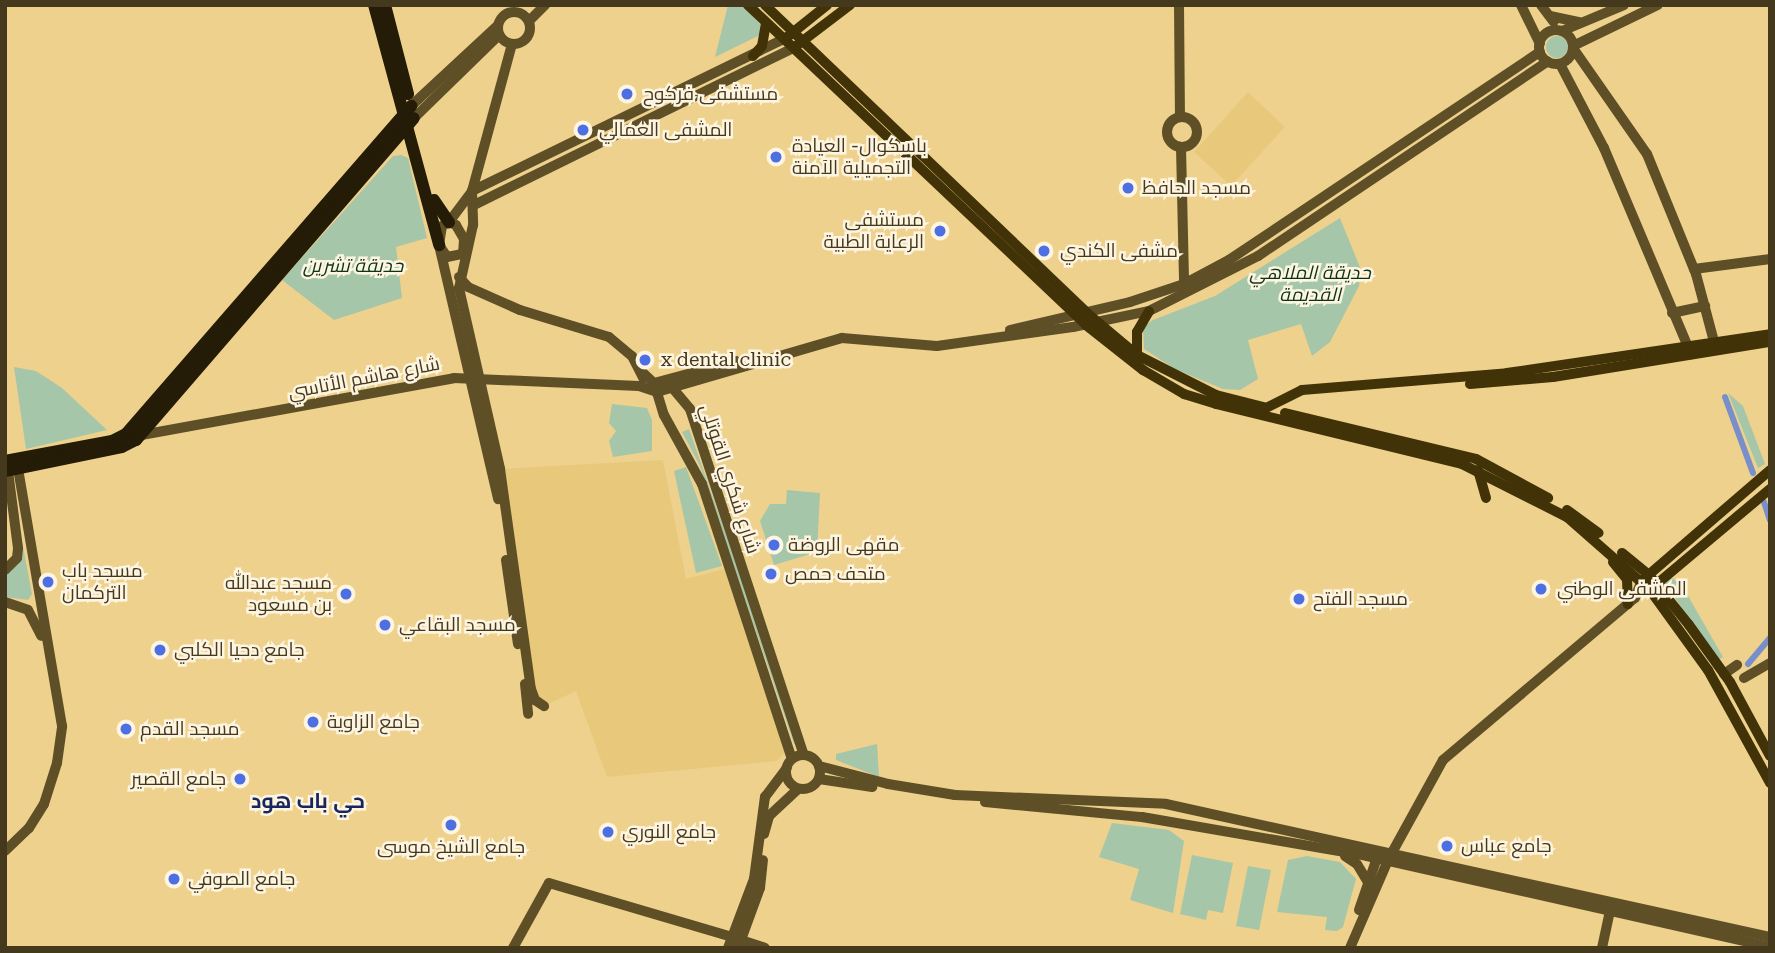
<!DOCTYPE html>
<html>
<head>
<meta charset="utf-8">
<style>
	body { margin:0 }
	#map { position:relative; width:1775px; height:953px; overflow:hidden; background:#eed18d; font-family:"Roboto Serif",Cairo,serif }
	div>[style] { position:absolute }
	.built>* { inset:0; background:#e8c97c }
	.green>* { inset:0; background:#a6c6a9 }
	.round { border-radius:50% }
	.canal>* { height:6px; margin:-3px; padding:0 3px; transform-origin:3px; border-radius:3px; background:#798fc9 }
	.secondary>* { height:10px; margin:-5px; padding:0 5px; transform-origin:5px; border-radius:5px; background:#5f4f27 }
	.secondary>.ring { margin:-5px; padding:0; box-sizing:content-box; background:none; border:10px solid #5f4f27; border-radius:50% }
	.primary>* { height:10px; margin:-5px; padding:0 5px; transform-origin:5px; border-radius:5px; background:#413207 }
	.highway>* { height:12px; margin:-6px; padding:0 6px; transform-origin:6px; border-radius:6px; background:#241c07 }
	.dots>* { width:19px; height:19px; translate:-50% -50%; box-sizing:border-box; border:4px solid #fdf5e1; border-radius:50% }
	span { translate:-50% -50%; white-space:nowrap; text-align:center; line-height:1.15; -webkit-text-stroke:5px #fdf5e1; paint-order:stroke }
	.poi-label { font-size:19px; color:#45391d }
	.left { translate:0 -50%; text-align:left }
	.right { translate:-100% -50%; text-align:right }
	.park-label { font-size:19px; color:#0b3414; font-style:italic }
	.street-label { font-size:19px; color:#45391d }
	.neighbourhood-label { font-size:21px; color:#17275d; font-weight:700 }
	.frame { position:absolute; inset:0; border:7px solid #45391d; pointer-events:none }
</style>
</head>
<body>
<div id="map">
	<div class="built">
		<div style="clip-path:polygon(1248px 92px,1285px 127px,1231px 186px,1194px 152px)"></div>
		<div style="clip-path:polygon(663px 460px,686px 579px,731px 567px,786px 751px,777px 761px,607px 777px,576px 691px,544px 706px,535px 700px,500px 469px)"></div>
	</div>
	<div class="green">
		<div style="clip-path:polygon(728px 5px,742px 5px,762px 26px,760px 35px,715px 57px)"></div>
		<div class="round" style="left:1546px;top:36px;width:22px;height:22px"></div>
		<div style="clip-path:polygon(401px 155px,408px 158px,427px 238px,396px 247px,402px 298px,334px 320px,282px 280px,393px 156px)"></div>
		<div style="clip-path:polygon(1340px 218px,1361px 270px,1359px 286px,1330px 342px,1312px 356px,1301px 324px,1248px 340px,1258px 379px,1240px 390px,1223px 389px,1175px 369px,1144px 349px,1143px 327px,1153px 320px,1215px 296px)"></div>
		<div style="clip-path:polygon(14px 367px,36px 371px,62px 388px,107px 430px,26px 449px)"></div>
		<div style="clip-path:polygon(1728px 393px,1743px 406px,1765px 464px,1758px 468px)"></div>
		<div style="clip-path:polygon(612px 404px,647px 408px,652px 420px,652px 451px,613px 457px,609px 441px,616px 431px,609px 423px)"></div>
		<div style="clip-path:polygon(689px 429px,799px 743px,794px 744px,700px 466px,682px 432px)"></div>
		<div style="clip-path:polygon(686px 467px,722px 566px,696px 573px,674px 471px)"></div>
		<div style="clip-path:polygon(787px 490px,820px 493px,817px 552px,774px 565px,760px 521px,770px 504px,786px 504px)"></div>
		<div style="clip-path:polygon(21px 536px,32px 594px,28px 600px,5px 597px,5px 576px,20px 558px)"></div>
		<div style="clip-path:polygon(1672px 578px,1683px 587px,1723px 657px,1718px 660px,1665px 584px)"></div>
		<div style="clip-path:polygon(877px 744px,879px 777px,836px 760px,836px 754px)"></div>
		<div style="clip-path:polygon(1112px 823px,1169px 830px,1184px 841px,1173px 913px,1130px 900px,1139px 869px,1099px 857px)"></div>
		<div style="clip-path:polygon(1192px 855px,1233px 863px,1223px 913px,1208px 910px,1206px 920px,1180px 914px)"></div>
		<div style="clip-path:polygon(1307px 856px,1340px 862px,1356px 879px,1343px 927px,1337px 931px,1325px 930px,1327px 917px,1277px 912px,1288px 860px)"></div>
		<div style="clip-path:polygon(1248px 866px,1271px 870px,1259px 930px,1236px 926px)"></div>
	</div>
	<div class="canal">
		<div style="left:1725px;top:397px;width:81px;rotate:69.8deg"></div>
		<div style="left:1764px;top:502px;width:19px;rotate:72deg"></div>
		<div style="left:1748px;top:664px;width:34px;rotate:-50deg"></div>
	</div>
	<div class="secondary">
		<div style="left:1179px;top:5px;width:112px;rotate:89.5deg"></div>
		<div style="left:1521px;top:5px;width:43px;rotate:64deg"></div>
		<div style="left:1541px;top:5px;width:21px;rotate:53deg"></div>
		<div class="ring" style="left:498px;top:12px;width:22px;height:22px"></div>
		<div style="left:1550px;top:16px;width:30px;rotate:12deg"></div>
		<div style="left:529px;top:21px;width:23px;rotate:-45deg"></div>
		<div class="ring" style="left:1539px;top:30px;width:24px;height:24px"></div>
		<div style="left:1562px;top:31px;width:67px;rotate:-22.8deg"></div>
		<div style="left:512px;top:44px;width:152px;rotate:105.2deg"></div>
		<div style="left:472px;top:191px;width:34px;rotate:88deg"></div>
		<div style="left:473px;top:225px;width:65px;rotate:102.5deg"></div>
		<div style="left:459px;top:288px;width:186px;rotate:77.2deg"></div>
		<div style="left:500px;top:469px;width:222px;rotate:82deg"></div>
		<div style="left:531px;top:689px;width:12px;rotate:70deg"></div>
		<div style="left:535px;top:700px;width:11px;rotate:34deg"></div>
		<div style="left:1573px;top:46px;width:94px;rotate:-25.8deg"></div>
		<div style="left:1573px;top:48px;width:129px;rotate:55.1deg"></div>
		<div style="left:1647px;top:154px;width:130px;rotate:67.8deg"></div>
		<div style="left:1696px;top:274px;width:78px;rotate:75.1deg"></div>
		<div style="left:1560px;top:64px;width:95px;rotate:62.4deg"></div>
		<div style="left:1604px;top:148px;width:224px;rotate:67.1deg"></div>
		<div style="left:411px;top:106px;width:117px;rotate:-42.9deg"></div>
		<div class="ring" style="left:1167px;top:117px;width:20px;height:20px"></div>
		<div style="left:414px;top:118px;width:119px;rotate:-44.3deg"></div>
		<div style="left:1181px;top:147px;width:137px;rotate:88.7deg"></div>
		<div style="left:474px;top:205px;width:353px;rotate:-26.2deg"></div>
		<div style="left:449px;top:222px;width:39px;rotate:-53deg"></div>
		<div style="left:472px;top:191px;width:345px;rotate:-26deg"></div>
		<div style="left:439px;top:245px;width:14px;rotate:56deg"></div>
		<div style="left:447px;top:257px;width:16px;rotate:-11deg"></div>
		<div style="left:463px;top:254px;width:15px;rotate:-86deg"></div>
		<div style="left:464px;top:239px;width:16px;rotate:-120deg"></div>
		<div style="left:456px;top:225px;width:8px;rotate:-157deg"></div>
		<div style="left:449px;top:222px;width:8px;rotate:150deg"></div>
		<div style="left:442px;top:226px;width:19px;rotate:99deg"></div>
		<div style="left:439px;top:245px;width:261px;rotate:76.9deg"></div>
		<div style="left:1694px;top:269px;width:77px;rotate:-7.5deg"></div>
		<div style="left:459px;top:277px;width:13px;rotate:48deg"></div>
		<div style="left:468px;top:287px;width:57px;rotate:23.9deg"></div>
		<div style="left:520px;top:310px;width:93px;rotate:16.9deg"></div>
		<div style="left:609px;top:337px;width:30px;rotate:40deg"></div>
		<div style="left:632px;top:356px;width:25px;rotate:63deg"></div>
		<div style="left:1672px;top:313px;width:34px;rotate:-12deg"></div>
		<div style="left:1010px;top:330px;width:123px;rotate:-13.1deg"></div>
		<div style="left:1130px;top:302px;width:57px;rotate:-18.4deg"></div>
		<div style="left:1184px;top:284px;width:51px;rotate:-28.1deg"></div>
		<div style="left:1229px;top:260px;width:374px;rotate:-33.8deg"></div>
		<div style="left:642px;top:372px;width:16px;rotate:43deg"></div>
		<div style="left:654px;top:383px;width:85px;rotate:-15deg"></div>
		<div style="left:670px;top:385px;width:31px;rotate:50deg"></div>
		<div style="left:690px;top:409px;width:364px;rotate:71.8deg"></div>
		<div style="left:655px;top:386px;width:30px;rotate:73deg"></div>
		<div style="left:664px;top:415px;width:79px;rotate:61.2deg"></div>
		<div style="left:702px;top:484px;width:289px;rotate:71.9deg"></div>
		<div style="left:136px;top:436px;width:323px;rotate:-10.3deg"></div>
		<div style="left:454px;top:378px;width:185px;rotate:2.5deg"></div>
		<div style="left:639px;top:386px;width:19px;rotate:18deg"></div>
		<div style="left:657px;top:392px;width:193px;rotate:-16.3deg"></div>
		<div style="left:842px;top:338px;width:95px;rotate:4.8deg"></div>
		<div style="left:937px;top:346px;width:137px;rotate:-8deg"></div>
		<div style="left:1073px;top:327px;width:78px;rotate:-11.9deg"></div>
		<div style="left:1149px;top:311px;width:122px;rotate:-26.8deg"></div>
		<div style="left:1258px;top:256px;width:349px;rotate:-33.9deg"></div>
		<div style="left:506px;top:560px;width:85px;rotate:81.9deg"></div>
		<div style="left:5px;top:570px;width:17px;rotate:-45deg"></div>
		<div style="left:17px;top:558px;width:10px;rotate:-84deg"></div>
		<div style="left:18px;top:548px;width:86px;rotate:-97.4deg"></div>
		<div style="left:5px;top:602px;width:24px;rotate:19deg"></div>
		<div style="left:28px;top:610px;width:29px;rotate:63deg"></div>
		<div style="left:1724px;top:674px;width:16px;rotate:-35deg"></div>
		<div style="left:1744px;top:678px;width:30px;rotate:-30deg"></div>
		<div style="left:525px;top:684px;width:30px;rotate:84deg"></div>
		<div class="ring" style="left:786px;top:755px;width:24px;height:24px"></div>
		<div style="left:819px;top:766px;width:71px;rotate:14.6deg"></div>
		<div style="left:888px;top:784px;width:68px;rotate:9.3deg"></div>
		<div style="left:955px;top:795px;width:211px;rotate:2.4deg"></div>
		<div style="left:1166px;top:804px;width:618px;rotate:12.42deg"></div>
		<div style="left:819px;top:779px;width:54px;rotate:8.6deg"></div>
		<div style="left:985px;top:802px;width:158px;rotate:5.5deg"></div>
		<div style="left:1142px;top:817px;width:228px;rotate:9.8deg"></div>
		<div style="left:1367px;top:856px;width:413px;rotate:12.7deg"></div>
		<div style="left:764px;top:834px;width:19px;rotate:-74deg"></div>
		<div style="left:769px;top:816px;width:40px;rotate:-43deg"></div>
		<div style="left:5px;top:851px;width:33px;rotate:-44deg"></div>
		<div style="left:29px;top:828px;width:28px;rotate:-58deg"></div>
		<div style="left:44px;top:804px;width:43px;rotate:-72.4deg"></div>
		<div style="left:57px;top:763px;width:37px;rotate:-82deg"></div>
		<div style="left:62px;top:726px;width:268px;rotate:-99.7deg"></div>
		<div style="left:1345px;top:856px;width:14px;rotate:34deg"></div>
		<div style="left:1357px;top:864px;width:23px;rotate:59deg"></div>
		<div style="left:1359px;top:910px;width:61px;rotate:-71deg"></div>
		<div style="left:741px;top:940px;width:25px;rotate:18deg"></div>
		<div style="left:513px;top:948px;width:74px;rotate:-61deg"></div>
		<div style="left:549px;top:883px;width:191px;rotate:16.4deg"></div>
		<div style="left:728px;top:948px;width:74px;rotate:-69.4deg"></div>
		<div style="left:754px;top:879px;width:83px;rotate:-82.4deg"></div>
		<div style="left:765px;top:797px;width:36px;rotate:-53deg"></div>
		<div style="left:738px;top:948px;width:64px;rotate:-69.9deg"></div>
		<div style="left:760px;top:888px;width:28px;rotate:-84deg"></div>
		<div style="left:1350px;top:948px;width:96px;rotate:-66.6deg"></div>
		<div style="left:1388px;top:860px;width:114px;rotate:-61.2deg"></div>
		<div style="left:1443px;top:760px;width:251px;rotate:-40.2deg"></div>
		<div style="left:1635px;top:598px;width:19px;rotate:-69deg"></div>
		<div style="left:1602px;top:948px;width:43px;rotate:-77.9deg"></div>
	</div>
	<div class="primary">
		<div style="left:748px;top:5px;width:465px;rotate:43.4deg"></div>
		<div style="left:1086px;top:325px;width:73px;rotate:38.3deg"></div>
		<div style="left:1143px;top:370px;width:48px;rotate:30.3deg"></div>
		<div style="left:1184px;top:394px;width:34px;rotate:17deg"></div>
		<div style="left:1216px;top:404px;width:253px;rotate:13.7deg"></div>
		<div style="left:1462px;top:464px;width:118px;rotate:26.8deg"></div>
		<div style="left:1567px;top:517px;width:111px;rotate:41.3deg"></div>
		<div style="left:1650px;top:590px;width:99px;rotate:54.1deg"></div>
		<div style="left:1708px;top:670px;width:129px;rotate:61.2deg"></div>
		<div style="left:765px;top:5px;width:446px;rotate:43.7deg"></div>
		<div style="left:1087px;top:313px;width:65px;rotate:40deg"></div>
		<div style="left:1137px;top:355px;width:89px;rotate:26.9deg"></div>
		<div style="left:1216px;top:395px;width:49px;rotate:14.3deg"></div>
		<div style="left:786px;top:38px;width:53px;rotate:-38.8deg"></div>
		<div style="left:796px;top:46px;width:68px;rotate:-37.2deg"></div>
		<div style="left:753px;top:56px;width:13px;rotate:-48deg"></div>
		<div style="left:762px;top:46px;width:22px;rotate:-80deg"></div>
		<div style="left:1137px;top:355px;width:23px;rotate:-90deg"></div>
		<div style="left:1137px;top:332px;width:24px;rotate:-60deg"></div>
		<div style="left:1470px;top:384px;width:83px;rotate:-4.8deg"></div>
		<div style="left:1553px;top:377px;width:220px;rotate:-9.2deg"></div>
		<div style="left:1260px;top:411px;width:47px;rotate:-26.6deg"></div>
		<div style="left:1302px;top:390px;width:206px;rotate:-4.7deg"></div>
		<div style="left:1507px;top:373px;width:266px;rotate:-8.4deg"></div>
		<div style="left:1285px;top:413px;width:196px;rotate:13.5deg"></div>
		<div style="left:1476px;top:459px;width:82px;rotate:28.4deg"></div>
		<div style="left:1478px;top:470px;width:29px;rotate:74deg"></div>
		<div style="left:1567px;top:510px;width:39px;rotate:36deg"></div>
		<div style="left:1622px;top:553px;width:33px;rotate:39deg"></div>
		<div style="left:1648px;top:574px;width:65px;rotate:51.2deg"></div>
		<div style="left:1689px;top:625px;width:70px;rotate:54.3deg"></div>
		<div style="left:1730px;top:682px;width:84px;rotate:61.6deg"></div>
		<div style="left:1613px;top:562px;width:22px;rotate:51deg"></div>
		<div style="left:1627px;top:579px;width:25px;rotate:88deg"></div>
		<div style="left:1645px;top:578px;width:165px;rotate:-40.8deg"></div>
		<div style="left:1652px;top:588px;width:154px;rotate:-40deg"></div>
	</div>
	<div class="highway">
		<div style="left:374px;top:5px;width:249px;rotate:74.8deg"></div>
		<div style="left:385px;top:5px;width:92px;rotate:75.5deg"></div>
		<div style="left:434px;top:200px;width:27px;rotate:56deg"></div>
		<div style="left:5px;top:461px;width:109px;rotate:-10.6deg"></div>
		<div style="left:112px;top:441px;width:16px;rotate:-27deg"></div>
		<div style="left:126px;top:434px;width:435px;rotate:-49deg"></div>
		<div style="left:5px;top:471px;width:119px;rotate:-11.6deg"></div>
		<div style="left:122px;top:447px;width:16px;rotate:-27deg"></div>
		<div style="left:136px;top:440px;width:425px;rotate:-49.2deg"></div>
	</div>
	<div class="dots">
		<div style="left:627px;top:94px;background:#4c6fe3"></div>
		<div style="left:583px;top:130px;background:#4c6fe3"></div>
		<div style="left:776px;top:157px;background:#4c6fe3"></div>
		<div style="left:1128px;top:188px;background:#4c6fe3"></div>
		<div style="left:940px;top:231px;background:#4c6fe3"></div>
		<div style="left:1044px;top:251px;background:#4c6fe3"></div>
		<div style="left:645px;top:360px;background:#4c6fe3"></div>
		<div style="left:774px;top:545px;background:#4c6fe3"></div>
		<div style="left:771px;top:574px;background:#4c6fe3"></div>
		<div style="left:48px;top:582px;background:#4c6fe3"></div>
		<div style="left:1541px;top:589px;background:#4c6fe3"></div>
		<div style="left:346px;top:594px;background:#4c6fe3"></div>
		<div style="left:1299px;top:599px;background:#4c6fe3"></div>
		<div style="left:385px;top:625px;background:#4c6fe3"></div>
		<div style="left:160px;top:650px;background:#4c6fe3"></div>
		<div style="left:313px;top:722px;background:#4c6fe3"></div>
		<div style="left:126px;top:729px;background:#4c6fe3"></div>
		<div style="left:240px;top:779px;background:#4c6fe3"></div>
		<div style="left:451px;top:825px;background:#4c6fe3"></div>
		<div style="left:608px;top:832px;background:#4c6fe3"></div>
		<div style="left:1447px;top:846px;background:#4c6fe3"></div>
		<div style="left:174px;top:879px;background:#4c6fe3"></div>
	</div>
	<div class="poi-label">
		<span class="left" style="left:643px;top:94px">مستشفى فركوح</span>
		<span class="left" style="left:599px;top:130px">المشفى العمالي</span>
		<span class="left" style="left:792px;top:157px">باسكوال- العيادة<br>التجميلية الآمنة</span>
		<span class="left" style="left:1142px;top:188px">مسجد الحافظ</span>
		<span class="right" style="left:924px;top:231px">مستشفى<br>الرعاية الطبية</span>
		<span class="left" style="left:1060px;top:251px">مشفى الكندي</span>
		<span class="left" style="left:661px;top:360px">x dental clinic</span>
		<span class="left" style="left:788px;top:545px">مقهى الروضة</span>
		<span class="left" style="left:62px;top:582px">مسجد باب<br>التركمان</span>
		<span class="left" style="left:785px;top:574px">متحف حمص</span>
		<span class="right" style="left:332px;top:594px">مسجد عبدالله<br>بن مسعود</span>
		<span class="left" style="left:1557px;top:589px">المشفى الوطني</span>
		<span class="left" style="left:1313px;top:599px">مسجد الفتح</span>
		<span class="left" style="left:399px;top:625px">مسجد البقاعي</span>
		<span class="left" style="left:174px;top:650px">جامع دحيا الكلبي</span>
		<span class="left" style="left:327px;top:722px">جامع الزاوية</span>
		<span class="left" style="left:140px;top:729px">مسجد القدم</span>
		<span class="right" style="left:226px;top:779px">جامع القصير</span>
		<span class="left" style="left:622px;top:832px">جامع النوري</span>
		<span class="left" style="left:1461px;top:846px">جامع عباس</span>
		<span style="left:451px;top:847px">جامع الشيخ موسى</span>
		<span class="left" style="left:188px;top:879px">جامع الصوفي</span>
	</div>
	<div class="park-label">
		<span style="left:353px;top:266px">حديقة تشرين</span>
		<span style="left:1310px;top:284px">حديقة الملاهي<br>القديمة</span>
	</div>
	<div class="street-label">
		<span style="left:364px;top:378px;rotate:-11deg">شارع هاشم الأتاسي</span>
		<span style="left:730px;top:479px;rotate:72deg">شارع شكري القوتلي</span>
	</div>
	<div class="neighbourhood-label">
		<span style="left:308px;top:801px">حي باب هود</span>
	</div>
	<div class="frame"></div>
</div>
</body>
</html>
